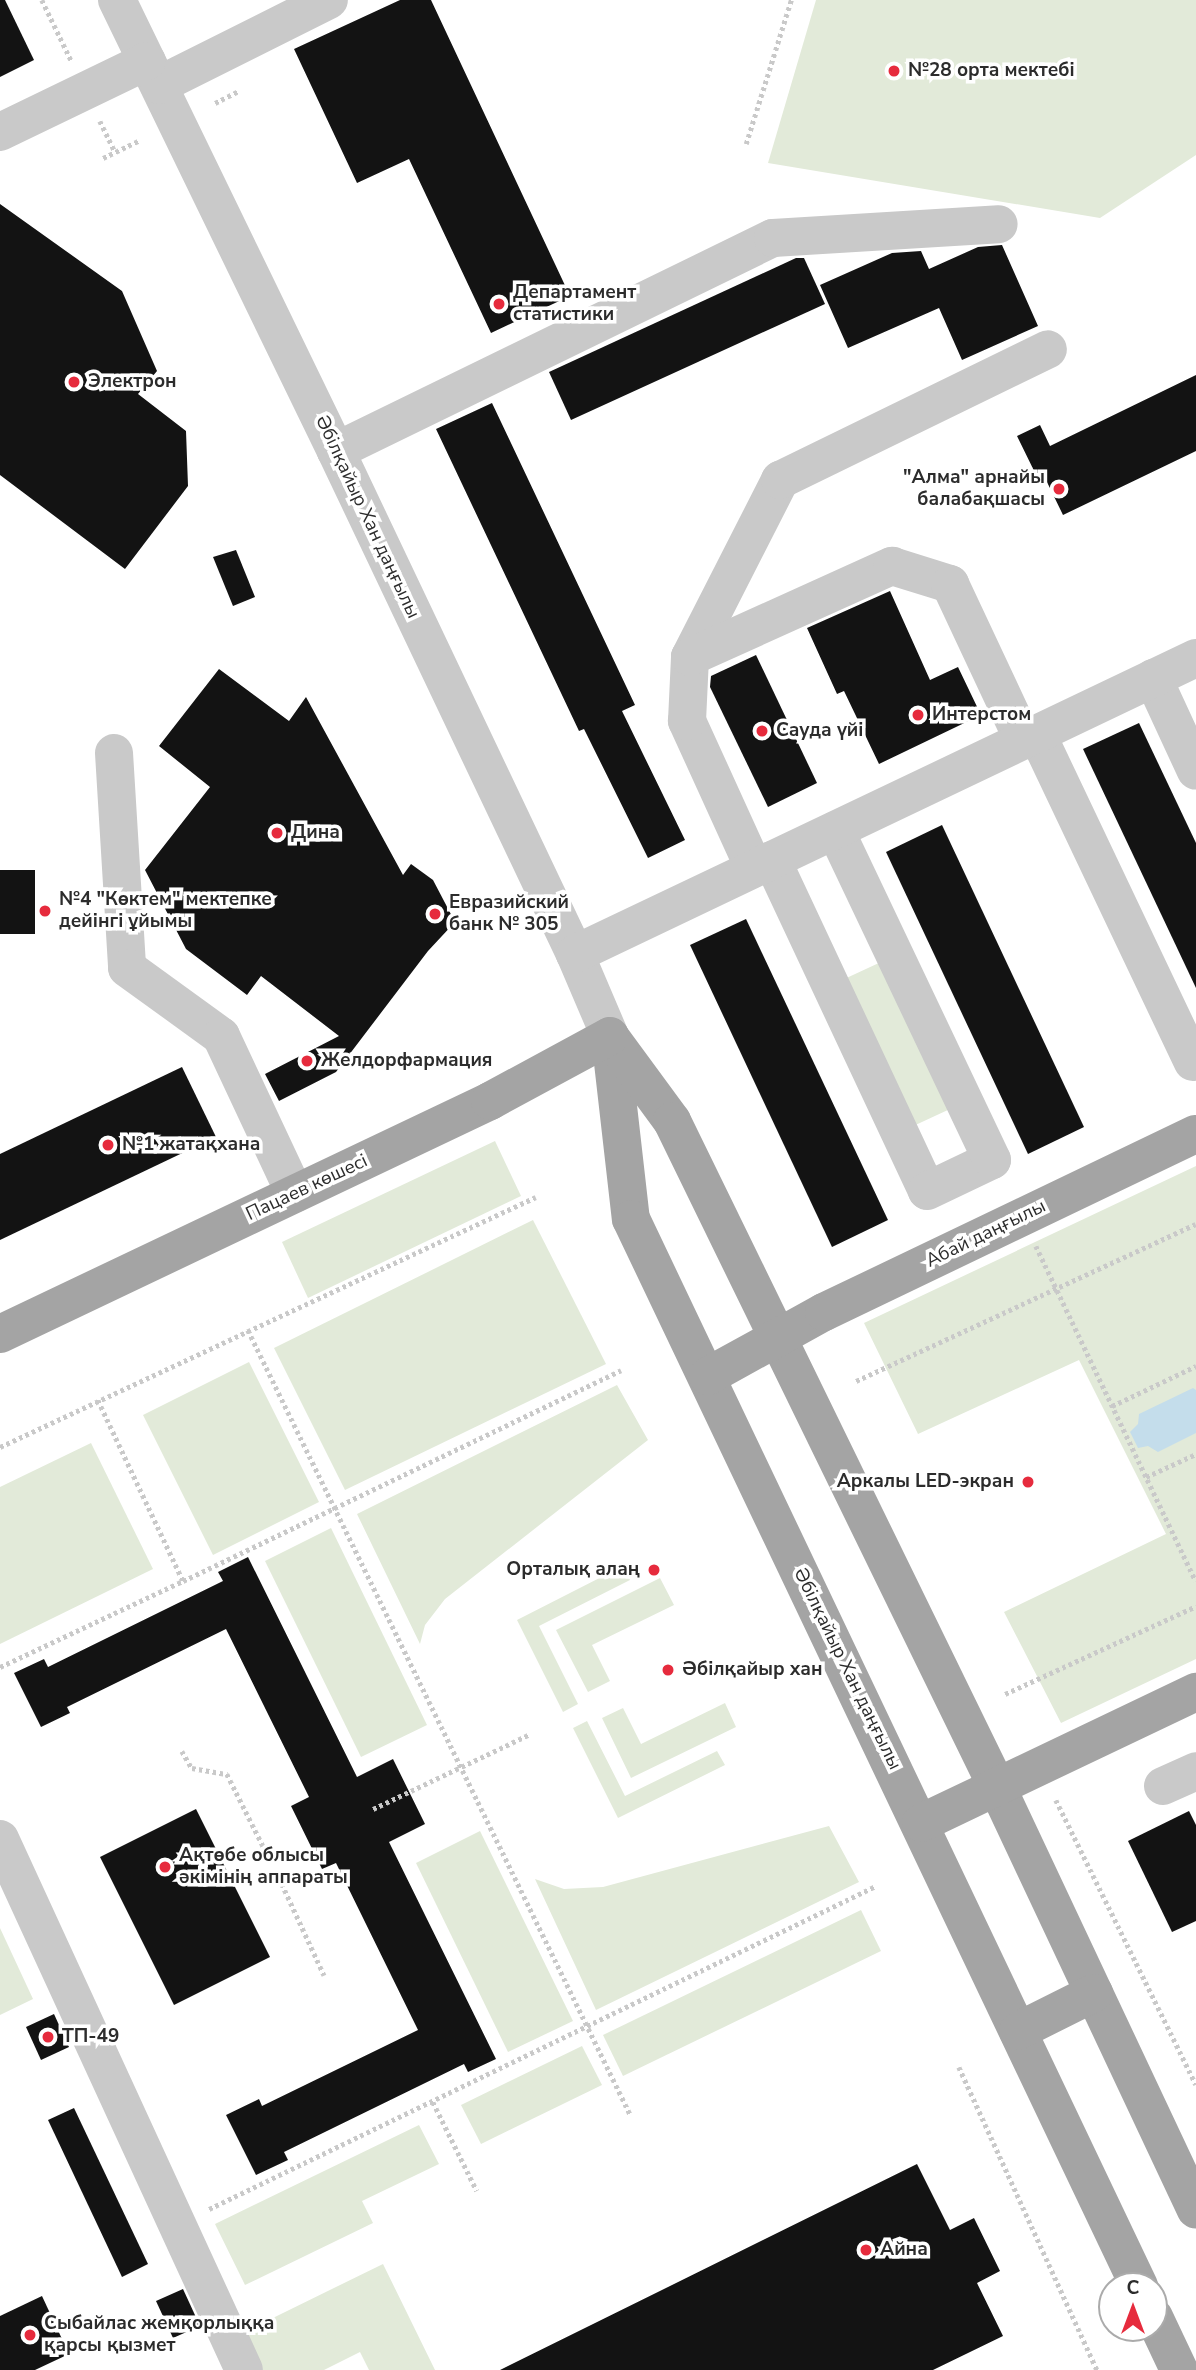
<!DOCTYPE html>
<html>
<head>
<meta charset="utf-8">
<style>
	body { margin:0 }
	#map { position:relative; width:1196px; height:2370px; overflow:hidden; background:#fff; font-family:"Nunito Sans",sans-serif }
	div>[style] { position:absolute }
	.green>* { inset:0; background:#e2ead9 }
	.water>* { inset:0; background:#c4ddeb }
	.building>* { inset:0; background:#131313 }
	.path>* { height:4.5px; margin-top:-2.25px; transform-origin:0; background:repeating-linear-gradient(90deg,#c9c9c9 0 3.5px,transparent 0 7px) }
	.minor>* { height:38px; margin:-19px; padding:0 19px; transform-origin:19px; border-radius:19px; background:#c9c9c9 }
	.major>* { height:38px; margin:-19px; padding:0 19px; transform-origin:19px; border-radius:19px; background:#a4a4a4 }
	.dots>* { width:19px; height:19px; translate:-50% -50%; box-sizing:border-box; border:4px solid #fff; border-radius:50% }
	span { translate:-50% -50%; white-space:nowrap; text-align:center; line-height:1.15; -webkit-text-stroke:7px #fff; paint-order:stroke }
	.poi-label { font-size:19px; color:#2c2c2c; font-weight:700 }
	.left { translate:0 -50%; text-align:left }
	.right { translate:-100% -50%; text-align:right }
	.street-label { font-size:19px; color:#2c2c2c }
	.north { position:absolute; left:1098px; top:2272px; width:70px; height:70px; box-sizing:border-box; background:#fff; border:2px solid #ababab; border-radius:50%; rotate:0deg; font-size:19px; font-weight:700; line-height:28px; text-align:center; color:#2c2c2c }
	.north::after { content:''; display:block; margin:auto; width:24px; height:32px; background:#e62b3d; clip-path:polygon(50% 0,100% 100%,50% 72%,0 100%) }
</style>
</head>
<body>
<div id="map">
	<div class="green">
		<div style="clip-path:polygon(816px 0,1196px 0,1196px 155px,1100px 218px,768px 163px)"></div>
		<div style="clip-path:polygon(881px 962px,950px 1109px,909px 1128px,840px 981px)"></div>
		<div style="clip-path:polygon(495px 1141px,521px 1196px,308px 1298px,282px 1242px)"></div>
		<div style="clip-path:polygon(1196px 1166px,1196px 1659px,1061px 1723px,1004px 1612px,1166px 1534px,1079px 1360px,918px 1434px,864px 1323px)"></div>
		<div style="clip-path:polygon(533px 1220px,606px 1364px,345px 1490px,274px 1348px)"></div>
		<div style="clip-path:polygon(249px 1362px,319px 1502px,213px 1555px,143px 1415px)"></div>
		<div style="clip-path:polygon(617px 1385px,648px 1440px,445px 1599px,425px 1625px,420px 1644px,357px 1514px)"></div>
		<div style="clip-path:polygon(91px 1443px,153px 1569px,0 1644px,0 1487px)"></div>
		<div style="clip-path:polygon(331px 1528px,427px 1725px,361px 1757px,265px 1561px)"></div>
		<div style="clip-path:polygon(623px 1566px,630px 1580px,539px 1626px,578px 1704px,563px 1712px,517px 1620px)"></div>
		<div style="clip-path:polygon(660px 1578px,674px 1605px,592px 1645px,610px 1681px,588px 1692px,556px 1630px)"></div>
		<div style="clip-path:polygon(725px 1703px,736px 1727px,631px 1778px,602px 1718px,623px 1708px,641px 1744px)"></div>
		<div style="clip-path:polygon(587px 1721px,625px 1796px,717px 1751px,725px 1765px,618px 1818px,573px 1728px)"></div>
		<div style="clip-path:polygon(829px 1826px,859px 1882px,596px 2010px,535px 1879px,564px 1889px,603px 1887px)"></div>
		<div style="clip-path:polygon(480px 1831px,573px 2021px,508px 2052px,416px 1863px)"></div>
		<div style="clip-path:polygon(861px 1910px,881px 1951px,623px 2076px,603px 2035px)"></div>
		<div style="clip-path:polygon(0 1928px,33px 1999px,0 2015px)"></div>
		<div style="clip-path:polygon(582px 2046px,602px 2085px,481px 2144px,461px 2105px)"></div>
		<div style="clip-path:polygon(419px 2125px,439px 2164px,362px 2201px,373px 2223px,245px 2285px,215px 2224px)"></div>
		<div style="clip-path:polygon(383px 2264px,435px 2370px,369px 2370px,360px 2352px,324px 2370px,260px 2370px,242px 2333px)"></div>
	</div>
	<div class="water">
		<div style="clip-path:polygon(1193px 1388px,1196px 1390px,1196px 1433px,1158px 1452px,1148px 1446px,1138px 1448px,1130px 1432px,1138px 1424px,1139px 1414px)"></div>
	</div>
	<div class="building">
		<div style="clip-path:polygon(0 0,5px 0,34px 60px,0 77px)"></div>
		<div style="clip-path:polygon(400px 0,431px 0,570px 296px,491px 333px,409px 159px,357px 183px,294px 49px)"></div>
		<div style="clip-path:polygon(0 204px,122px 291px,157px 371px,138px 394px,186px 431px,188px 486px,125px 569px,0 475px)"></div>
		<div style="clip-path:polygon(1002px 245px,1038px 326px,962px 360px,939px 308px,848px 348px,820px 285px,892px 253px,921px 251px,929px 269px,978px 247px)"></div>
		<div style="clip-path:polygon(796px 258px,804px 258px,825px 304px,571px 420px,549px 372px)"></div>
		<div style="clip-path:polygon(1196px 375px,1196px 451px,1063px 515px,1046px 480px,1040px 483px,1017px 436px,1040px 425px,1050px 446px)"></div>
		<div style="clip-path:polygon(492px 403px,635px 705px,622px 711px,685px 840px,648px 858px,584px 729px,579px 731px,436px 429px)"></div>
		<div style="clip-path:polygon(236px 550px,255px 597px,233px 606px,213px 557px)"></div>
		<div style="clip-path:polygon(890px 591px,930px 680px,958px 667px,981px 715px,879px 764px,844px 691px,837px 694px,807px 628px)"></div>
		<div style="clip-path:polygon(756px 655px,817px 783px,768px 807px,710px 687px,711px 676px)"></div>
		<div style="clip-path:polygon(219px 669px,289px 721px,306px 697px,403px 875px,411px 864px,433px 880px,455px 922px,428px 951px,336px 1072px,279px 1101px,265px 1074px,339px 1036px,261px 976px,247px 995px,186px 949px,145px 870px,210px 787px,159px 746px)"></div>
		<div style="clip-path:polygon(1139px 723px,1196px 843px,1196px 988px,1083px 749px)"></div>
		<div style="clip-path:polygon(942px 825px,1084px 1127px,1028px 1154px,886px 852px)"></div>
		<div style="clip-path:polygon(0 870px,35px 870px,35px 934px,0 934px)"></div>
		<div style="clip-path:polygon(746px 919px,888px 1220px,832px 1247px,690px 945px)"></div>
		<div style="clip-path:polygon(182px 1067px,216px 1137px,0 1240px,0 1154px)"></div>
		<div style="clip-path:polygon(248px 1557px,357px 1777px,393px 1759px,425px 1824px,389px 1842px,496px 2059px,468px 2072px,464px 2064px,284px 2152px,288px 2160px,256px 2175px,226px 2115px,259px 2099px,262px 2106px,418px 2030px,336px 1863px,322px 1869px,291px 1806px,309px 1797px,226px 1629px,67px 1707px,70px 1713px,41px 1727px,14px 1673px,44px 1659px,48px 1667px,223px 1581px,218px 1572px)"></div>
		<div style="clip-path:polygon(196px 1809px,270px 1957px,174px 2005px,100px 1857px)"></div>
		<div style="clip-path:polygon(1189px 1811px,1196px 1825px,1196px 1921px,1172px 1932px,1128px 1841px)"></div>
		<div style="clip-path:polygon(54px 2014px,69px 2047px,41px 2060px,26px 2027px)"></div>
		<div style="clip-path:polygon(74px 2108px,148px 2264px,122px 2277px,48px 2120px)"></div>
		<div style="clip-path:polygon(917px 2164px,950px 2230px,974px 2218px,1000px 2271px,977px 2283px,1003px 2336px,933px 2370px,500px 2370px)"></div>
		<div style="clip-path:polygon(183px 2289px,200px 2326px,173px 2338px,156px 2301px)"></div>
		<div style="clip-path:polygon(42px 2296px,69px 2354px,35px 2370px,0 2370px,0 2316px)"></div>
	</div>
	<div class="path">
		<div style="left:42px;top:0;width:69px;rotate:64.2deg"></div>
		<div style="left:215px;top:103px;width:27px;rotate:-27deg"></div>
		<div style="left:100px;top:121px;width:34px;rotate:64deg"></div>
		<div style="left:746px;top:144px;width:151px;rotate:-72.6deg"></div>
		<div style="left:103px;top:158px;width:39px;rotate:-26deg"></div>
		<div style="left:1036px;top:1246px;width:371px;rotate:64.5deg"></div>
		<div style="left:248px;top:1330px;width:874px;rotate:64.02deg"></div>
		<div style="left:856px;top:1381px;width:374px;rotate:-24.8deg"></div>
		<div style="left:98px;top:1400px;width:200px;rotate:64.8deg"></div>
		<div style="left:183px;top:1581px;width:486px;rotate:-25.7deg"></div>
		<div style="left:1112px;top:1406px;width:93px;rotate:-25.5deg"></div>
		<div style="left:0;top:1447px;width:591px;rotate:-25.01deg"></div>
		<div style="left:1146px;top:1477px;width:55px;rotate:-24.7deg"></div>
		<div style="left:0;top:1667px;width:202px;rotate:-25.2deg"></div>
		<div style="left:1005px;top:1694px;width:210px;rotate:-24.7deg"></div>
		<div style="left:182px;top:1751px;width:20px;rotate:60deg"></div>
		<div style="left:192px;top:1768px;width:36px;rotate:10deg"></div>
		<div style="left:227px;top:1774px;width:87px;rotate:63.4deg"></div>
		<div style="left:1056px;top:1800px;width:317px;rotate:63.8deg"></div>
		<div style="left:373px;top:1809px;width:174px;rotate:-25.5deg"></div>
		<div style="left:276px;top:1871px;width:115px;rotate:65.2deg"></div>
		<div style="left:959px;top:2067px;width:333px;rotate:65.5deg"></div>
		<div style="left:433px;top:2102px;width:99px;rotate:63.7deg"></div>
		<div style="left:209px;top:2209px;width:739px;rotate:-25.84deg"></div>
	</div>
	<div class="minor">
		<div style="left:117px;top:0;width:501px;rotate:64.1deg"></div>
		<div style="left:336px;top:451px;width:557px;rotate:64.59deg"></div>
		<div style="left:575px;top:954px;width:89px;rotate:66.9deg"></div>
		<div style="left:159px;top:85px;width:190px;rotate:-26.6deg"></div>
		<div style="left:0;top:132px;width:163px;rotate:-25.8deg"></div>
		<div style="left:336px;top:451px;width:486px;rotate:-26deg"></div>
		<div style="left:773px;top:238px;width:226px;rotate:-3.5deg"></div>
		<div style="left:690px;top:657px;width:199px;rotate:-63deg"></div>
		<div style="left:780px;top:480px;width:298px;rotate:-26deg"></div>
		<div style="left:1153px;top:678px;width:102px;rotate:65.2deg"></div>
		<div style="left:1037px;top:734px;width:363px;rotate:64.6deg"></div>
		<div style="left:114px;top:753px;width:215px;rotate:86.5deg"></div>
		<div style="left:127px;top:968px;width:116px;rotate:35.9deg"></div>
		<div style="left:221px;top:1036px;width:174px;rotate:64.9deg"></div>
		<div style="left:772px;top:860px;width:365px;rotate:64.9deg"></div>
		<div style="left:927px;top:1191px;width:72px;rotate:-25.5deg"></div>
		<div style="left:992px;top:1160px;width:365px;rotate:-115.4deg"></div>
		<div style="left:754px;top:868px;width:162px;rotate:-114.5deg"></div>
		<div style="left:687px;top:721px;width:64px;rotate:-87.3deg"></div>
		<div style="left:690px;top:657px;width:222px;rotate:-24.3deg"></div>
		<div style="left:892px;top:566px;width:61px;rotate:17.2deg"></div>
		<div style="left:950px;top:584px;width:172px;rotate:64.9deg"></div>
		<div style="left:575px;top:954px;width:688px;rotate:-25.48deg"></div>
		<div style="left:1163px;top:1786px;width:36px;rotate:-24deg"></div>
		<div style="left:0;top:1839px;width:584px;rotate:65.32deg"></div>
	</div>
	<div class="major">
		<div style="left:610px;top:1036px;width:184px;rotate:83.5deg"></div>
		<div style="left:631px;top:1219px;width:1182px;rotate:64.54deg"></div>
		<div style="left:611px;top:1038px;width:103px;rotate:53.7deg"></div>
		<div style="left:672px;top:1121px;width:741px;rotate:63.99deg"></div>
		<div style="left:997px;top:1787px;width:467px;rotate:64.8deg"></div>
		<div style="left:0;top:1334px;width:543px;rotate:-25.43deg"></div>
		<div style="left:490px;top:1101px;width:136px;rotate:-28.4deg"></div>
		<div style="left:708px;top:1376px;width:132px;rotate:-28.9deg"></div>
		<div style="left:824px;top:1312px;width:412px;rotate:-25.6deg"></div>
		<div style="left:921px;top:1823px;width:305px;rotate:-25.5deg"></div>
		<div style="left:1018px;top:2031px;width:85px;rotate:-26.6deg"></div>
		<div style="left:1154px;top:2317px;width:59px;rotate:64.7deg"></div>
	</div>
	<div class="dots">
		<div style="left:894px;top:71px;background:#e62b3d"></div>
		<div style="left:499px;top:304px;background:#e62b3d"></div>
		<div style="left:74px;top:382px;background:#e62b3d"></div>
		<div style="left:1059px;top:489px;background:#e62b3d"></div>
		<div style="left:918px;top:715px;background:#e62b3d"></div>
		<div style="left:762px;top:731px;background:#e62b3d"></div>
		<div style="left:277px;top:833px;background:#e62b3d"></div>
		<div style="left:45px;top:911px;background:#e62b3d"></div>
		<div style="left:435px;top:914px;background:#e62b3d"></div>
		<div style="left:307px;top:1061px;background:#e62b3d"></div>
		<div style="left:108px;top:1145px;background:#e62b3d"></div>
		<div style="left:1028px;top:1482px;background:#e62b3d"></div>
		<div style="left:654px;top:1570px;background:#e62b3d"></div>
		<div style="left:668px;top:1670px;background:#e62b3d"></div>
		<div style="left:165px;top:1867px;background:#e62b3d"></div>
		<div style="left:48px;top:2037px;background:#e62b3d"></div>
		<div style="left:866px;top:2250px;background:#e62b3d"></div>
		<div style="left:30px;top:2335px;background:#e62b3d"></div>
	</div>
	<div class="poi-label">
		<span class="left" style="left:908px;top:71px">№28 орта мектебі</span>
		<span class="left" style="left:513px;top:304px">Департамент<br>статистики</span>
		<span class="left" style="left:88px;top:382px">Электрон</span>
		<span class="right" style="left:1045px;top:489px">"Алма" арнайы<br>балабақшасы</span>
		<span class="left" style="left:932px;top:715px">Интерстом</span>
		<span class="left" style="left:776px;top:731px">Сауда үйі</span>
		<span class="left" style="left:291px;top:833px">Дина</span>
		<span class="left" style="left:59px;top:911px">№4 "Көктем" мектепке<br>дейінгі ұйымы</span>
		<span class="left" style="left:449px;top:914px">Евразийский<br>банк № 305</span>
		<span class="left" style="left:321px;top:1061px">Желдорфармация</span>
		<span class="left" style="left:122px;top:1145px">№1 жатақхана</span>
		<span class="right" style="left:1014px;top:1482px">Аркалы LED-экран</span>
		<span class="right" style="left:640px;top:1570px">Орталық алаң</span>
		<span class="left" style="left:682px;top:1670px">Әбілқайыр хан</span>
		<span class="left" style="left:179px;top:1867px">Ақтөбе облысы<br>әкімінің аппараты</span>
		<span class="left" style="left:62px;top:2037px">ТП-49</span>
		<span class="left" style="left:880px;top:2250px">Айна</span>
		<span class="left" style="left:44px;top:2335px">Сыбайлас жемқорлыққа<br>қарсы қызмет</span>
	</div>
	<div class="street-label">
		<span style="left:367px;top:517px;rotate:65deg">Әбілқайыр Хан даңғылы</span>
		<span style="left:307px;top:1188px;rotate:-25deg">Пацаев көшесі</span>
		<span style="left:986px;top:1234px;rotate:-26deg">Абай даңғылы</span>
		<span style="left:847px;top:1669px;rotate:64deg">Әбілқайыр Хан даңғылы</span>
	</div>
	<div class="north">С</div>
</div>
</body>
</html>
